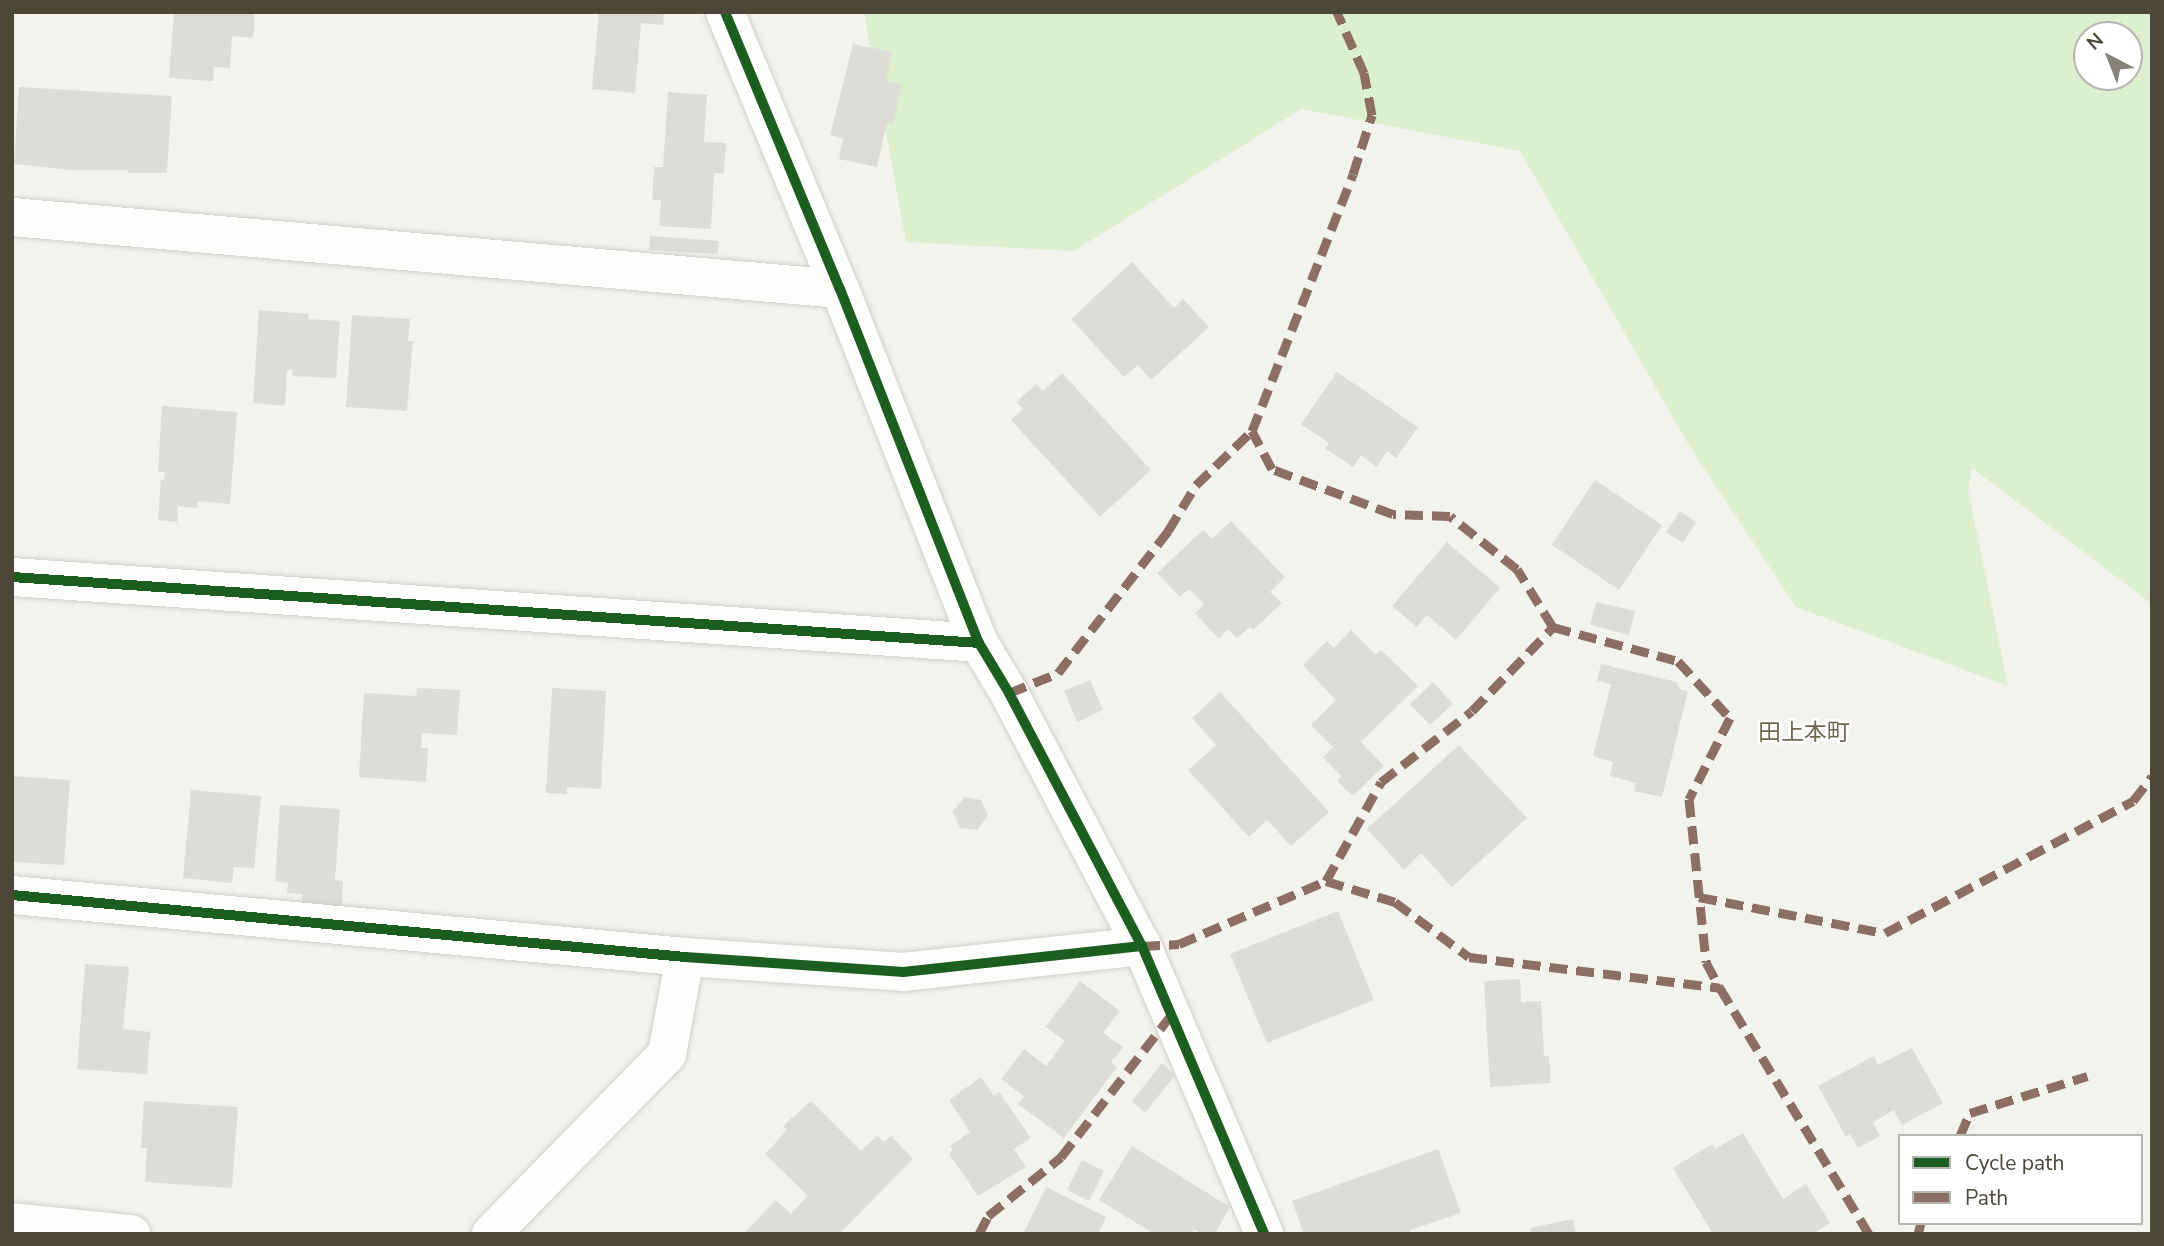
<!DOCTYPE html>
<html>
<head>
<meta charset="utf-8">
<style>
	body { margin:0 }
	#map { position:relative; width:2164px; height:1246px; overflow:hidden; background:#f3f3ee; font-family:"Nunito Sans","Noto Sans JP",sans-serif }
	div>[style] { position:absolute }
	.green>* { inset:0; background:#dcefce }
	.building>* { inset:0; background:#dddcd6 }
	.roads { filter:drop-shadow(0 0 2px #d0cec8) drop-shadow(0 0 2px #d0cec8) }
	.minor>* { height:38px; margin:-19px; padding:0 19px; transform-origin:19px; border-radius:19px; background:#fdfdfc }
	.quiet>* { height:9px; margin-top:-4.5px; transform-origin:0; background:repeating-linear-gradient(90deg,#8d6e63 0 18px,transparent 0 27px) }
	.cycleway>* { height:10px; margin:-5px; padding:0 5px; transform-origin:5px; border-radius:5px; background:#1b5e20 }
	span { translate:-50% -50%; white-space:nowrap; text-align:center; line-height:1.15; -webkit-text-stroke:5px #fff; paint-order:stroke }
	.quarter-label { font-size:23px; color:#6f674f }
	.frame { position:absolute; inset:0; border:14px solid #4c4738; pointer-events:none }
	.legend { position:absolute; left:1898px; top:1134px; width:245px; height:91px; box-sizing:border-box; background:#fff; border:2px solid #b7b5af; margin:0; padding:9px 12px; list-style:none; font-size:21px; color:#4c4738 }
	.legend li { display:flex; align-items:center; gap:14px; height:35px }
	.legend b { width:35px; border:2px solid #b7b5af }
	.north { position:absolute; left:2073px; top:21px; width:70px; height:70px; box-sizing:border-box; background:#fff; border:2px solid #b7b5af; border-radius:50%; rotate:318deg; font-size:19px; font-weight:700; line-height:28px; text-align:center; color:#4c4738 }
	.north::after { content:''; display:block; margin:auto; width:24px; height:32px; background:#868378; clip-path:polygon(50% 0,100% 100%,50% 72%,0 100%) }
</style>
</head>
<body>
<div id="map">
	<div class="green">
		<div style="clip-path:polygon(evenodd,864px 12px,2152px 12px,2152px 604px,1972px 468px,1968px 489px,2008px 686px,1796px 607px,1690px 447px,1520px 151px,1301px 109px,1074px 251px,906px 242px,864px 12px,2087px 35px,2129px 35px,2129px 77px,2087px 77px,2087px 35px)"></div>
	</div>
	<div class="building">
		<div style="clip-path:polygon(174px 12px,255px 12px,253px 38px,232px 36px,230px 68px,214px 67px,213px 81px,169px 78px)"></div>
		<div style="clip-path:polygon(599px 12px,664px 12px,663px 25px,641px 23px,635px 93px,592px 89px)"></div>
		<div style="clip-path:polygon(853px 44px,892px 52px,886px 81px,902px 85px,893px 124px,887px 122px,877px 167px,839px 159px,843px 138px,830px 135px)"></div>
		<div style="clip-path:polygon(19px 87px,172px 96px,167px 173px,128px 173px,127px 170px,71px 170px,14px 164px)"></div>
		<div style="clip-path:polygon(668px 92px,707px 95px,704px 142px,726px 143px,724px 173px,714px 173px,711px 229px,659px 226px,661px 200px,652px 200px,654px 167px,663px 167px)"></div>
		<div style="clip-path:polygon(650px 236px,719px 241px,718px 254px,649px 250px)"></div>
		<div style="clip-path:polygon(1132px 262px,1174px 308px,1183px 299px,1209px 327px,1151px 380px,1138px 365px,1124px 377px,1071px 319px)"></div>
		<div style="clip-path:polygon(259px 310px,309px 314px,308px 319px,340px 321px,336px 378px,292px 376px,293px 370px,287px 370px,285px 406px,253px 403px)"></div>
		<div style="clip-path:polygon(352px 315px,410px 319px,408px 341px,413px 341px,407px 411px,346px 407px)"></div>
		<div style="clip-path:polygon(1337px 372px,1418px 427px,1396px 458px,1387px 451px,1377px 467px,1361px 455px,1353px 467px,1325px 448px,1329px 443px,1301px 424px)"></div>
		<div style="clip-path:polygon(1062px 373px,1151px 470px,1100px 517px,1011px 420px,1023px 409px,1016px 402px,1036px 384px,1043px 391px)"></div>
		<div style="clip-path:polygon(162px 406px,237px 412px,230px 504px,198px 501px,197px 508px,178px 506px,177px 522px,158px 520px,161px 479px,164px 480px,165px 472px,158px 472px)"></div>
		<div style="clip-path:polygon(1595px 480px,1662px 525px,1619px 590px,1552px 545px)"></div>
		<div style="clip-path:polygon(1680px 511px,1696px 522px,1683px 543px,1666px 532px)"></div>
		<div style="clip-path:polygon(1231px 521px,1285px 577px,1270px 592px,1282px 603px,1253px 630px,1250px 627px,1237px 638px,1228px 629px,1219px 639px,1195px 613px,1204px 604px,1189px 589px,1180px 597px,1157px 573px,1203px 530px,1212px 539px)"></div>
		<div style="clip-path:polygon(1447px 542px,1500px 588px,1456px 640px,1427px 615px,1417px 627px,1392px 606px)"></div>
		<div style="clip-path:polygon(1596px 602px,1635px 611px,1629px 635px,1590px 625px)"></div>
		<div style="clip-path:polygon(1351px 630px,1376px 655px,1381px 650px,1418px 686px,1361px 742px,1384px 766px,1353px 796px,1337px 781px,1341px 776px,1323px 757px,1333px 747px,1311px 725px,1336px 700px,1303px 665px,1327px 641px,1334px 648px)"></div>
		<div style="clip-path:polygon(1601px 664px,1677px 682px,1679px 689px,1688px 691px,1662px 797px,1634px 791px,1636px 783px,1610px 776px,1613px 762px,1593px 756px,1611px 684px,1597px 681px)"></div>
		<div style="clip-path:polygon(1090px 680px,1103px 710px,1077px 722px,1064px 691px)"></div>
		<div style="clip-path:polygon(1433px 682px,1453px 704px,1430px 725px,1410px 704px)"></div>
		<div style="clip-path:polygon(417px 688px,460px 690px,457px 735px,422px 733px,421px 748px,428px 748px,426px 782px,359px 777px,364px 693px,416px 696px)"></div>
		<div style="clip-path:polygon(552px 688px,606px 691px,601px 789px,567px 787px,567px 794px,546px 793px)"></div>
		<div style="clip-path:polygon(1220px 692px,1329px 812px,1291px 846px,1267px 820px,1249px 837px,1188px 770px,1216px 745px,1192px 718px)"></div>
		<div style="clip-path:polygon(1459px 745px,1527px 818px,1452px 887px,1421px 853px,1404px 870px,1367px 829px)"></div>
		<div style="clip-path:polygon(12px 776px,70px 780px,64px 865px,12px 862px)"></div>
		<div style="clip-path:polygon(191px 790px,261px 796px,254px 868px,234px 867px,232px 883px,183px 878px)"></div>
		<div style="clip-path:polygon(964px 797px,981px 800px,988px 816px,977px 830px,960px 828px,953px 812px)"></div>
		<div style="clip-path:polygon(280px 805px,340px 809px,335px 880px,343px 881px,341px 920px,301px 917px,303px 894px,287px 893px,288px 883px,275px 881px)"></div>
		<div style="clip-path:polygon(1338px 911px,1374px 1000px,1267px 1043px,1230px 954px)"></div>
		<div style="clip-path:polygon(85px 964px,129px 967px,123px 1029px,150px 1032px,147px 1074px,77px 1069px)"></div>
		<div style="clip-path:polygon(1520px 979px,1521px 1002px,1541px 1001px,1544px 1056px,1549px 1056px,1551px 1083px,1490px 1087px,1484px 981px)"></div>
		<div style="clip-path:polygon(1080px 981px,1120px 1011px,1103px 1033px,1123px 1047px,1111px 1062px,1117px 1067px,1064px 1138px,1018px 1104px,1024px 1096px,1001px 1079px,1024px 1049px,1046px 1066px,1065px 1041px,1046px 1027px)"></div>
		<div style="clip-path:polygon(1912px 1048px,1943px 1103px,1902px 1125px,1894px 1110px,1873px 1122px,1880px 1136px,1858px 1148px,1850px 1134px,1846px 1137px,1818px 1086px,1874px 1056px,1878px 1065px)"></div>
		<div style="clip-path:polygon(1162px 1063px,1175px 1075px,1145px 1113px,1132px 1101px)"></div>
		<div style="clip-path:polygon(981px 1077px,994px 1096px,999px 1092px,1031px 1138px,1014px 1149px,1026px 1167px,978px 1196px,949px 1154px,953px 1150px,950px 1146px,970px 1132px,949px 1100px)"></div>
		<div style="clip-path:polygon(144px 1101px,238px 1107px,232px 1188px,145px 1182px,147px 1148px,141px 1148px)"></div>
		<div style="clip-path:polygon(811px 1101px,861px 1151px,877px 1136px,884px 1142px,891px 1136px,913px 1159px,839px 1234px,743px 1234px,776px 1200px,791px 1214px,808px 1196px,765px 1154px,787px 1130px,783px 1126px)"></div>
		<div style="clip-path:polygon(1743px 1133px,1783px 1199px,1806px 1184px,1830px 1223px,1813px 1234px,1713px 1234px,1673px 1168px,1712px 1144px,1715px 1149px)"></div>
		<div style="clip-path:polygon(1132px 1146px,1230px 1207px,1215px 1234px,1203px 1234px,1194px 1229px,1191px 1234px,1154px 1234px,1099px 1200px)"></div>
		<div style="clip-path:polygon(1438px 1149px,1461px 1213px,1410px 1230px,1412px 1234px,1304px 1234px,1292px 1201px)"></div>
		<div style="clip-path:polygon(1082px 1160px,1104px 1171px,1089px 1201px,1067px 1190px)"></div>
		<div style="clip-path:polygon(1046px 1187px,1106px 1217px,1098px 1234px,1023px 1234px)"></div>
		<div style="clip-path:polygon(1573px 1219px,1576px 1234px,1531px 1234px,1530px 1228px)"></div>
	</div>
	<div class="roads">
		<div class="minor">
			<div style="left:725px;top:12px;width:300px;rotate:67.5deg"></div>
			<div style="left:840px;top:289px;width:380px;rotate:68.6deg"></div>
			<div style="left:979px;top:643px;width:58px;rotate:59deg"></div>
			<div style="left:1009px;top:693px;width:286px;rotate:62.3deg"></div>
			<div style="left:1142px;top:946px;width:313px;rotate:67deg"></div>
			<div style="left:12px;top:217px;width:831px;rotate:4.97deg"></div>
			<div style="left:12px;top:577px;width:969px;rotate:3.9deg"></div>
			<div style="left:12px;top:895px;width:676px;rotate:5.26deg"></div>
			<div style="left:685px;top:957px;width:219px;rotate:3.9deg"></div>
			<div style="left:903px;top:972px;width:240px;rotate:-6.2deg"></div>
			<div style="left:12px;top:1222px;width:120px;rotate:5.8deg"></div>
			<div style="left:491px;top:1234px;width:252px;rotate:-45.6deg"></div>
			<div style="left:667px;top:1054px;width:99px;rotate:-79.5deg"></div>
		</div>
	</div>
	<div class="quiet">
		<div style="left:1553px;top:627px;width:130px;rotate:15.2deg"></div>
		<div style="left:1678px;top:661px;width:77px;rotate:47.6deg"></div>
		<div style="left:1730px;top:718px;width:91px;rotate:116.8deg"></div>
		<div style="left:1689px;top:799px;width:164px;rotate:84deg"></div>
		<div style="left:1706px;top:962px;width:30px;rotate:62deg"></div>
		<div style="left:1009px;top:693px;width:53px;rotate:-22.2deg"></div>
		<div style="left:1058px;top:673px;width:180px;rotate:-52.2deg"></div>
		<div style="left:1168px;top:531px;width:54px;rotate:-58.7deg"></div>
		<div style="left:1196px;top:485px;width:78px;rotate:-44deg"></div>
		<div style="left:1252px;top:431px;width:276px;rotate:-68.5deg"></div>
		<div style="left:1353px;top:174px;width:62px;rotate:-72.1deg"></div>
		<div style="left:1372px;top:115px;width:43px;rotate:-100.8deg"></div>
		<div style="left:1364px;top:73px;width:67px;rotate:-113.9deg"></div>
		<div style="left:1326px;top:881px;width:72px;rotate:16.9deg"></div>
		<div style="left:1395px;top:902px;width:92px;rotate:36.6deg"></div>
		<div style="left:1469px;top:957px;width:253px;rotate:7deg"></div>
		<div style="left:1720px;top:988px;width:288px;rotate:58.8deg"></div>
		<div style="left:1699px;top:897px;width:189px;rotate:11deg"></div>
		<div style="left:1885px;top:933px;width:281px;rotate:-28deg"></div>
		<div style="left:2133px;top:801px;width:31px;rotate:-52deg"></div>
		<div style="left:1142px;top:946px;width:37px;rotate:-3deg"></div>
		<div style="left:1179px;top:944px;width:160px;rotate:-23.2deg"></div>
		<div style="left:1326px;top:881px;width:113px;rotate:-60.9deg"></div>
		<div style="left:1381px;top:782px;width:115px;rotate:-38deg"></div>
		<div style="left:1472px;top:711px;width:117px;rotate:-46deg"></div>
		<div style="left:1553px;top:627px;width:68px;rotate:-121.8deg"></div>
		<div style="left:1517px;top:569px;width:85px;rotate:-141.7deg"></div>
		<div style="left:1450px;top:516px;width:57px;rotate:-178deg"></div>
		<div style="left:1393px;top:514px;width:129px;rotate:-159.6deg"></div>
		<div style="left:1272px;top:469px;width:43px;rotate:-117.8deg"></div>
		<div style="left:1960px;top:1136px;width:25px;rotate:-67deg"></div>
		<div style="left:1970px;top:1113px;width:123px;rotate:-17.5deg"></div>
		<div style="left:979px;top:1234px;width:20px;rotate:-63deg"></div>
		<div style="left:988px;top:1216px;width:94px;rotate:-38.9deg"></div>
		<div style="left:1061px;top:1157px;width:180px;rotate:-52.2deg"></div>
		<div style="left:1918px;top:1234px;width:11px;rotate:-75deg"></div>
	</div>
	<div class="cycleway">
		<div style="left:725px;top:12px;width:300px;rotate:67.5deg"></div>
		<div style="left:840px;top:289px;width:380px;rotate:68.6deg"></div>
		<div style="left:979px;top:643px;width:58px;rotate:59deg"></div>
		<div style="left:1009px;top:693px;width:286px;rotate:62.3deg"></div>
		<div style="left:1142px;top:946px;width:313px;rotate:67deg"></div>
		<div style="left:12px;top:577px;width:969px;rotate:3.9deg"></div>
		<div style="left:12px;top:895px;width:676px;rotate:5.26deg"></div>
		<div style="left:685px;top:957px;width:219px;rotate:3.9deg"></div>
		<div style="left:903px;top:972px;width:240px;rotate:-6.2deg"></div>
	</div>
	<div class="quarter-label">
		<span style="left:1804px;top:733px">田上本町</span>
	</div>
	<div class="frame"></div>
	<ul class="legend">
	<li><b style="height:9px;background:#1b5e20"></b>Cycle path</li>
	<li><b style="height:9px;background:#8d6e63"></b>Path</li>
	</ul>
	<div class="north">N</div>
</div>
</body>
</html>
